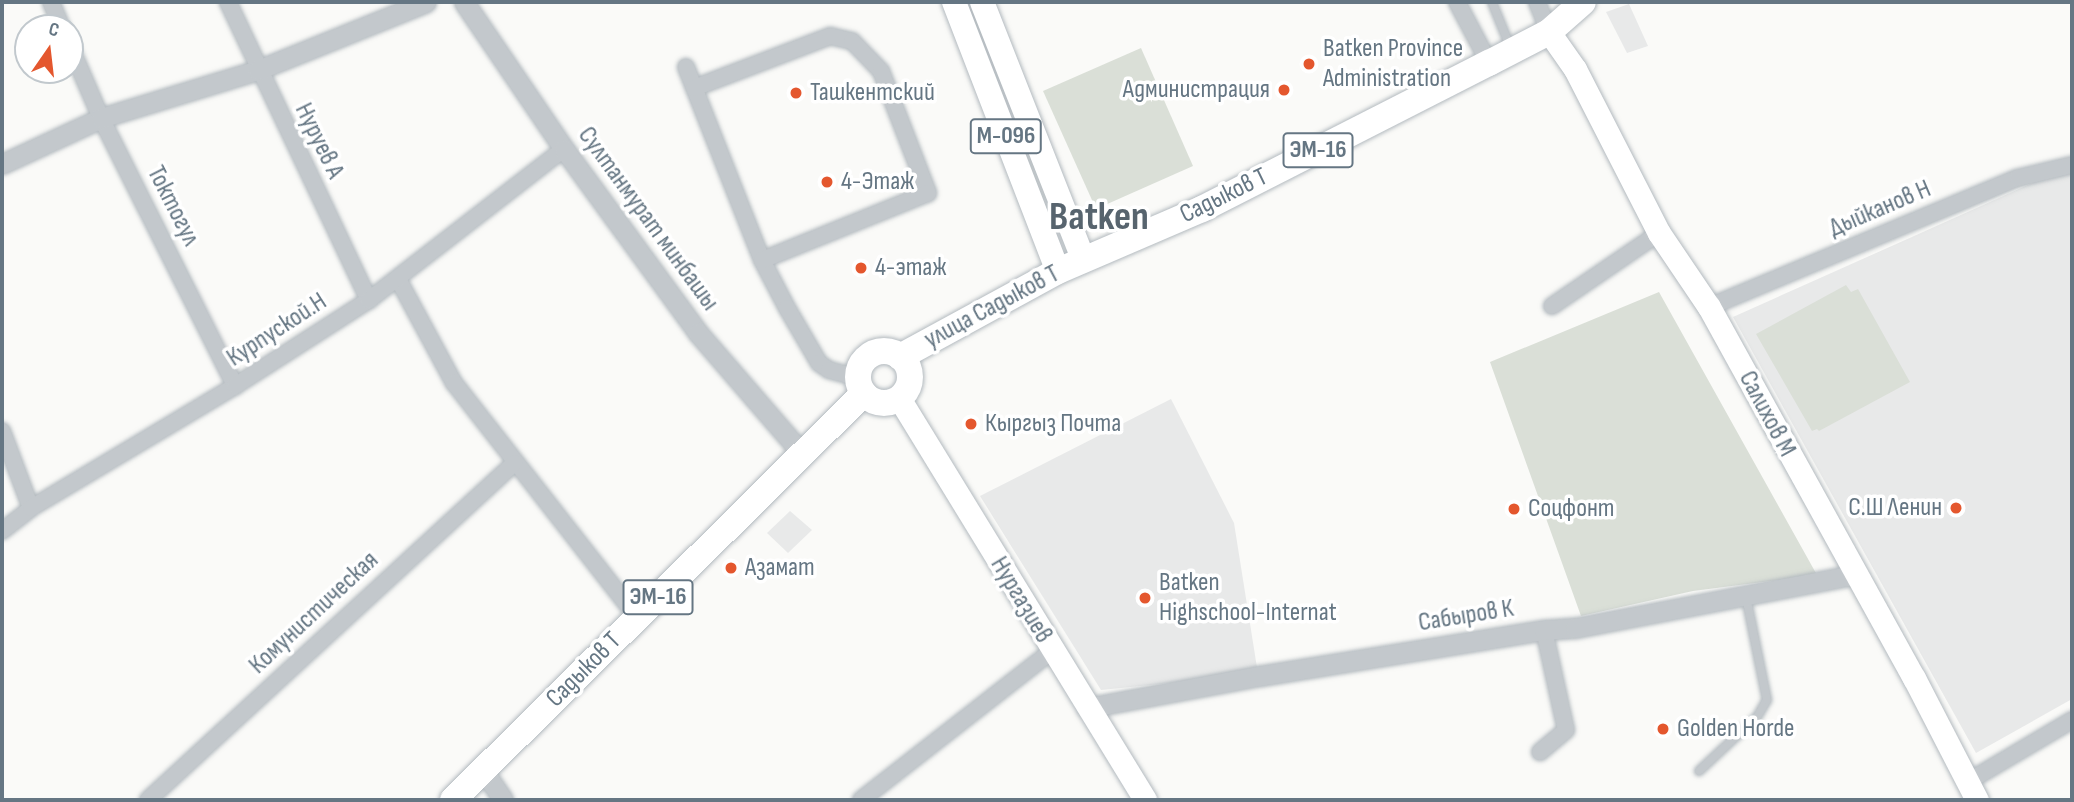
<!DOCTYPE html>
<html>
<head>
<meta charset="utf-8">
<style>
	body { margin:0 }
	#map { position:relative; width:2074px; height:802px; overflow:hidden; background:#fafaf8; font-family:"Sofia Sans Condensed",sans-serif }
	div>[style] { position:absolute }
	.built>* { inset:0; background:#e8e9e9 }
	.green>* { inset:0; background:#dadfd7 }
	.roads { filter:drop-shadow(0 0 2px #b3babf) drop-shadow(0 0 2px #b3babf) }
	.service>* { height:8px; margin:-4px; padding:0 4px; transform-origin:4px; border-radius:4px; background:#c3c8cc }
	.minor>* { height:16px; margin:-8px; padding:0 8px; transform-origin:8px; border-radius:8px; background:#c3c8cc }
	.tertiary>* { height:19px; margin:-9.5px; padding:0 9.5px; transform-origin:9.5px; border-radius:9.5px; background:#c3c8cc }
	.secondary>* { height:23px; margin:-11.5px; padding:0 11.5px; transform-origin:11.5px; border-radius:11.5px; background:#fff }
	.primary>* { height:24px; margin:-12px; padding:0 12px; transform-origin:12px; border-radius:12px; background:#fff }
	.trunk>* { height:26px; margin:-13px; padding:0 13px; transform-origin:13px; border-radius:13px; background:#fff }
	.trunk>.ring { margin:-13px; padding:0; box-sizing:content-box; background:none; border:26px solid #fff; border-radius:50% }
	.dots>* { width:19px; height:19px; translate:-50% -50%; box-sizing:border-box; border:4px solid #fff; border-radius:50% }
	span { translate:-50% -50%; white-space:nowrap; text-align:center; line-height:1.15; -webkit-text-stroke:7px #fff; paint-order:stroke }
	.shield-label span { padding:2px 5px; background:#fff; border:2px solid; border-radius:5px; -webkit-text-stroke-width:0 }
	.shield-label { font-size:24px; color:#657683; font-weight:700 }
	.poi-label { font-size:26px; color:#657683 }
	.left { translate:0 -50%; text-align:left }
	.right { translate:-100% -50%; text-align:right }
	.street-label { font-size:26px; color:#657683 }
	.town-label { font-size:40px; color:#57646e; font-weight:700 }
	.frame { position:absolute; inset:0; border:4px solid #657683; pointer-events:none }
	.north { position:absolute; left:14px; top:14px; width:70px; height:70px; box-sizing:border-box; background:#fff; border:2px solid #c1c8cd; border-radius:50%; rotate:14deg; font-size:19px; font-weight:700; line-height:28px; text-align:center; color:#657683 }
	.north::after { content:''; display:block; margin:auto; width:24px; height:32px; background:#e4572e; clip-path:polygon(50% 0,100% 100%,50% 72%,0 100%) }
</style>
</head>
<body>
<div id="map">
	<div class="built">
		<div style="clip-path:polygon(1629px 4px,1648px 46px,1627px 53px,1606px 12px)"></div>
		<div style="clip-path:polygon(2072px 170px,2072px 699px,1976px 753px,1733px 317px,2046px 177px)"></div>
		<div style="clip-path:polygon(1171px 399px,1234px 523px,1258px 674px,1101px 690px,980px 496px)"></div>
		<div style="clip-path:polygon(790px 511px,812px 530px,788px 553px,767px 533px)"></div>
	</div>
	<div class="green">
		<div style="clip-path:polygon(1141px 48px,1193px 166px,1096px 209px,1043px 91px)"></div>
		<div style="clip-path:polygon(1846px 285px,1851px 292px,1858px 289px,1910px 382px,1819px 431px,1817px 429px,1812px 431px,1756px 334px)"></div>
		<div style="clip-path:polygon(1659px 292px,1817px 575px,1693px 591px,1581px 616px,1490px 362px)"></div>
	</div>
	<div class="roads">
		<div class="service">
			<div style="left:1492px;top:2px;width:51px;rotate:68deg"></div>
			<div style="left:1699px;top:771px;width:79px;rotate:-43deg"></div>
			<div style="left:1757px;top:717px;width:20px;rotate:-60deg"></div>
			<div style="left:1767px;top:700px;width:105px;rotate:-101.5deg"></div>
		</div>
		<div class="minor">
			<div style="left:51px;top:2px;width:28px;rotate:67deg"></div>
			<div style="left:228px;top:2px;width:330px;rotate:64.7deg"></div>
			<div style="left:1457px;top:2px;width:69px;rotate:62.3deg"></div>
			<div style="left:1537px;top:2px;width:32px;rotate:68deg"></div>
			<div style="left:70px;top:46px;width:78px;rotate:66.7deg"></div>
			<div style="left:101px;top:118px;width:300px;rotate:63.4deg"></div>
			<div style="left:686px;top:67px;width:207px;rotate:68.5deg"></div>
			<div style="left:762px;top:260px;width:54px;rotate:62.5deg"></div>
			<div style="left:787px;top:308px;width:64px;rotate:59.8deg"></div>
			<div style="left:819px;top:363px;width:12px;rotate:35deg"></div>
			<div style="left:829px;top:370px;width:30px;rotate:15deg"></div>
			<div style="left:694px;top:88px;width:146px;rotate:-20.9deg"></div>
			<div style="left:830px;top:36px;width:23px;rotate:13deg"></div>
			<div style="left:852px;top:41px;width:42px;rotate:46deg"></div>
			<div style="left:881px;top:71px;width:131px;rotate:68.9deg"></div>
			<div style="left:928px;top:193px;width:179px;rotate:158deg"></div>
			<div style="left:398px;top:279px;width:118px;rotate:61.7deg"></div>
			<div style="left:454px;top:383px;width:297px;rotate:52deg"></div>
			<div style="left:1552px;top:306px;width:130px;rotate:-34.3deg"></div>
			<div style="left:1709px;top:307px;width:335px;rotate:-22.7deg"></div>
			<div style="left:2018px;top:178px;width:56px;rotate:-13.5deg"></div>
			<div style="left:2px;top:431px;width:82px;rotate:69.4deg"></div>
			<div style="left:2px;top:531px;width:37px;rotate:-38deg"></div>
			<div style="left:31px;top:508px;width:238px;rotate:-30.9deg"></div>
			<div style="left:235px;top:386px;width:159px;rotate:-32.7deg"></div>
			<div style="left:369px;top:300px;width:247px;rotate:-37.8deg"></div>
			<div style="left:1540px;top:752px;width:34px;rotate:-40deg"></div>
			<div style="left:1566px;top:730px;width:102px;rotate:-102.4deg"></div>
			<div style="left:1969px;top:781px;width:120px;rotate:-30.6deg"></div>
			<div style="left:148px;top:800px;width:498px;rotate:-42.6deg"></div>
			<div style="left:861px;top:800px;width:242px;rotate:-38deg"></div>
		</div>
		<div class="tertiary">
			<div style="left:464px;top:2px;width:178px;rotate:55.8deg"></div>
			<div style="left:564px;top:149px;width:228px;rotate:53.9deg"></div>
			<div style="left:698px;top:333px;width:162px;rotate:49.2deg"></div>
			<div style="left:2px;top:164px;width:109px;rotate:-24.9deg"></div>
			<div style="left:101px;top:118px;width:164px;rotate:-17deg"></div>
			<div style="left:258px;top:70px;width:181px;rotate:-22deg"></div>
			<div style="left:1086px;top:708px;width:176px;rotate:-10.5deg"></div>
			<div style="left:1259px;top:676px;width:289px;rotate:-9.2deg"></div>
			<div style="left:1544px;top:630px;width:31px;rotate:-4deg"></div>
			<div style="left:1575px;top:628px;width:284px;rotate:-10.8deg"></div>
			<div style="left:483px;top:770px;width:36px;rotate:56deg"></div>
		</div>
		<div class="secondary">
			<div style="left:1549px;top:32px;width:45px;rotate:54.9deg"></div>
			<div style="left:1575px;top:69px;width:184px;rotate:62.9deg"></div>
			<div style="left:1659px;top:233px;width:89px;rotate:56deg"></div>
			<div style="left:1709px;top:307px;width:424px;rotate:61.1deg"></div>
			<div style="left:1914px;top:678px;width:137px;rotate:62.7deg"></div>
			<div style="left:899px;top:398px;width:471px;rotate:58.5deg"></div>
		</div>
		<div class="primary">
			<div style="left:954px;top:2px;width:288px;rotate:68.9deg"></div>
			<div style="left:982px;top:2px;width:276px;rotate:68.5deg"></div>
		</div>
		<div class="trunk">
			<div class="ring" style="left:858px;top:351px;width:26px;height:26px"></div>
			<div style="left:900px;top:357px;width:180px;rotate:-28.6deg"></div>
			<div style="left:1058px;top:271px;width:157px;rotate:-23.3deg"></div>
			<div style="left:1202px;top:209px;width:322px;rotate:-27deg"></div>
			<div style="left:1489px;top:63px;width:68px;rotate:-27.3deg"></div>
			<div style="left:1549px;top:32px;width:45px;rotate:-41.4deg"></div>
			<div style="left:453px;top:800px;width:578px;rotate:-44.72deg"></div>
		</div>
	</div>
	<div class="dots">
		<div style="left:1309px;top:64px;background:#e4572e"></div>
		<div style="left:1284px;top:90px;background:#e4572e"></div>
		<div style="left:796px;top:93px;background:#e4572e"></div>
		<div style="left:827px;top:182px;background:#e4572e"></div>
		<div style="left:861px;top:268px;background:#e4572e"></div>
		<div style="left:971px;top:424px;background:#e4572e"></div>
		<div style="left:1956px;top:508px;background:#e4572e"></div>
		<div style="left:1514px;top:509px;background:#e4572e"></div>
		<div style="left:731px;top:568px;background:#e4572e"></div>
		<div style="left:1145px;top:598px;background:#e4572e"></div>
		<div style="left:1663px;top:729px;background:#e4572e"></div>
	</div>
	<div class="shield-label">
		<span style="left:1006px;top:136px">М-096</span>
		<span style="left:1318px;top:150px">ЭМ-16</span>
		<span style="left:658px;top:597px">ЭМ-16</span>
	</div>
	<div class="poi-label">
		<span class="left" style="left:1323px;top:64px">Batken Province<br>Administration</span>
		<span class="right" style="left:1270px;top:90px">Администрация</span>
		<span class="left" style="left:810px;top:93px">Ташкентский</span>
		<span class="left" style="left:841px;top:182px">4-Этаж</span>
		<span class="left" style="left:875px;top:268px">4-этаж</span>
		<span class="left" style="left:985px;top:424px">Кыргыз Почта</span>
		<span class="right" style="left:1942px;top:508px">С.Ш Ленин</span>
		<span class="left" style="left:1528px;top:509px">Соцфонт</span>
		<span class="left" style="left:745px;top:568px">Азамат</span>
		<span class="left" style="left:1159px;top:598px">Batken<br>Highschool-Internat</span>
		<span class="left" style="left:1677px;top:729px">Golden Horde</span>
	</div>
	<div class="street-label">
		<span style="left:319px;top:141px;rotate:64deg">Нуруев А</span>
		<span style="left:1224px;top:196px;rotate:-26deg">Садыков Т</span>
		<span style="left:173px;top:206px;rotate:63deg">Токтогул</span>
		<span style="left:1880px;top:209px;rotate:-23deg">Дыйканов Н</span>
		<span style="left:648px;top:219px;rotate:54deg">Султанмурат минбашы</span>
		<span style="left:992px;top:307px;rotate:-28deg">улица Садыков Т</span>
		<span style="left:277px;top:330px;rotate:-33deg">Курпуской.Н</span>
		<span style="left:1767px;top:414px;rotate:62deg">Салихов М</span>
		<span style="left:1021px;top:600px;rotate:59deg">Нургазиев</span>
		<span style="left:314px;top:613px;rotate:-43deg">Комунистическая</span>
		<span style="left:1466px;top:616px;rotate:-9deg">Сабыров К</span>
		<span style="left:584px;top:670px;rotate:-45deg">Садыков Т</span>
	</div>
	<div class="town-label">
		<span style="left:1099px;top:217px">Batken</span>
	</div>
	<div class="frame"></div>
	<div class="north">С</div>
</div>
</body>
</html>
